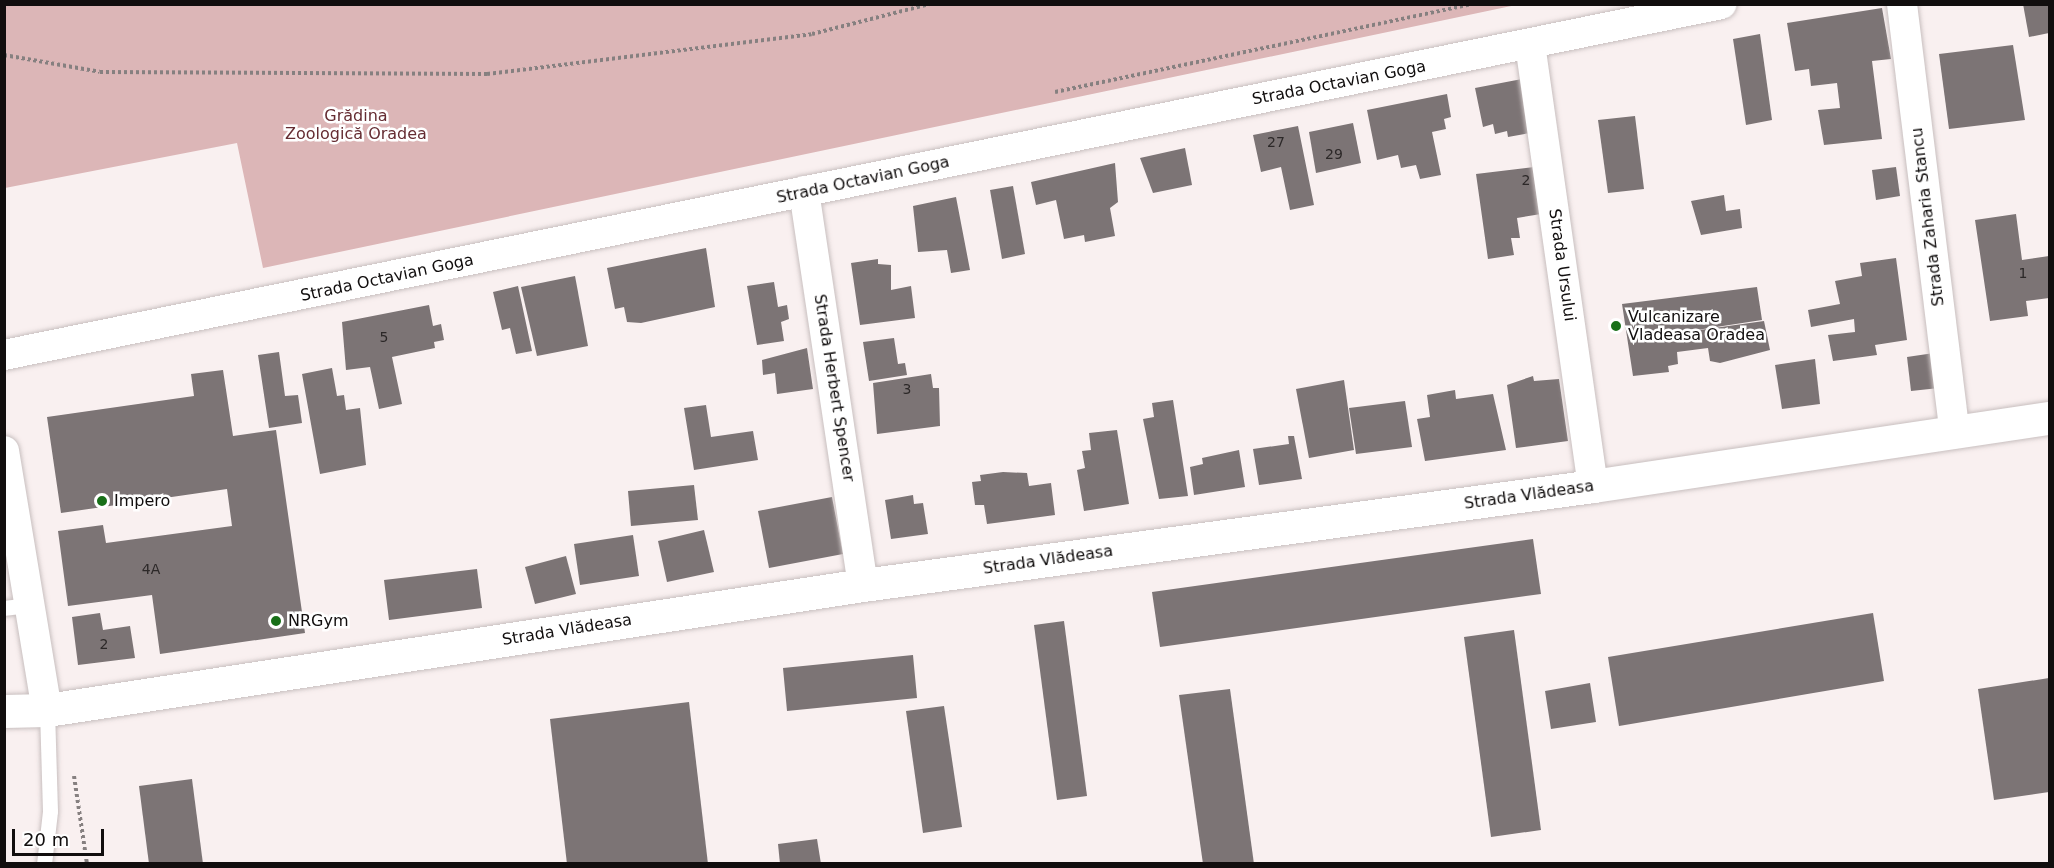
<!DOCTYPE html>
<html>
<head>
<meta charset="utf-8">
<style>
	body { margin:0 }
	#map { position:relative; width:2054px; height:868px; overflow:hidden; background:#f9f0f0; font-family:"DejaVu Sans",sans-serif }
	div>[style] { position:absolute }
	.green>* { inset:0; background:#dcb6b7 }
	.building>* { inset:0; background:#7c7475 }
	.path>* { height:4px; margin-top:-2px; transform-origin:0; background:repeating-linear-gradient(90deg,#868080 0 3px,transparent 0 6px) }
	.roads { filter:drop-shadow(0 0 2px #c8bfbf) drop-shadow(0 0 2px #c8bfbf) }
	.service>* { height:15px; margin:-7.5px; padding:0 7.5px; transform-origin:7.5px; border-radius:7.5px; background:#fff }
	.minor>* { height:30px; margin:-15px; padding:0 15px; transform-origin:15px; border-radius:15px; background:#fff }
	.tertiary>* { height:33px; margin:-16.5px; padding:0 16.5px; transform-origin:16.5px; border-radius:16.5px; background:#fff }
	.dots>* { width:16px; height:16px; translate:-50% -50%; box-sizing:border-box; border:3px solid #fff; border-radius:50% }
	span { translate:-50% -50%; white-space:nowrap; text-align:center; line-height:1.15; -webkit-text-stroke:5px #fff; paint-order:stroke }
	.number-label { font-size:14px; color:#2c2828 }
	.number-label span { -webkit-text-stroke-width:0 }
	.street-label { font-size:16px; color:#110e0e }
	.park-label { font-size:16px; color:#652c32 }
	.poi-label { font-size:16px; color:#110e0e }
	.left { translate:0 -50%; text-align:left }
	.frame { position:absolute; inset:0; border:6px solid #110e0e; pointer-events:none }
	.scale { position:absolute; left:12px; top:829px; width:92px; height:27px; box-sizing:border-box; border:3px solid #110e0e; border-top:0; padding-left:8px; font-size:18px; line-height:21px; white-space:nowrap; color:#110e0e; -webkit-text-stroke:4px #fff; paint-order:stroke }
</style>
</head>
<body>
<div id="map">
	<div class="green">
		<div style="clip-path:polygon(5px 4px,1516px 4px,1516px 5px,263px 268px,237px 143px,5px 188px)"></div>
	</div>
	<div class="building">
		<div style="clip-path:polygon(2023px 4px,2049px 4px,2049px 33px,2029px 37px)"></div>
		<div style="clip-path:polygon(1882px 8px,1891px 59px,1872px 61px,1882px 139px,1824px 145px,1818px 110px,1840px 108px,1837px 83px,1811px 86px,1809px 69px,1795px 71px,1787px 23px)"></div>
		<div style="clip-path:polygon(1760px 34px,1772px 120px,1746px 125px,1733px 39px)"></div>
		<div style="clip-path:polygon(2013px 45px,2025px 120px,1949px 129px,1939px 54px)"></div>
		<div style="clip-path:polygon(1522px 79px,1530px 133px,1508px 137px,1507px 131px,1495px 134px,1493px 124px,1483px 127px,1475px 88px)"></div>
		<div style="clip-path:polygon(1447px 94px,1451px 117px,1444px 119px,1446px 129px,1432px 132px,1441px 175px,1420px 179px,1416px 165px,1401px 168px,1398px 155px,1377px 160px,1367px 110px)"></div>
		<div style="clip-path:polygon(1635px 116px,1644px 189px,1608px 193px,1598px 120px)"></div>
		<div style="clip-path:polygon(1353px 123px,1361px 163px,1316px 173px,1309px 132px)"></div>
		<div style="clip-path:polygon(1298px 126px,1314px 205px,1290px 210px,1281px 167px,1261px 172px,1253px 135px)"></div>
		<div style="clip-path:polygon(1185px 148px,1192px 185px,1153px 193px,1140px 158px)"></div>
		<div style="clip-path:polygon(1115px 163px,1118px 202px,1110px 208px,1115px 236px,1085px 242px,1084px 235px,1064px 239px,1056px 200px,1036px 205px,1031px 182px)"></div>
		<div style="clip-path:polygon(1534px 167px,1541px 214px,1517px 218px,1520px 238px,1511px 238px,1514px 255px,1488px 259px,1476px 174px)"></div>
		<div style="clip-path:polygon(1896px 167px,1900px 196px,1876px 200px,1872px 170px)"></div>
		<div style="clip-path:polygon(1013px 186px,1025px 254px,1002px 259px,990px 190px)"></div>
		<div style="clip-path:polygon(1724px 195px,1726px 211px,1740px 209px,1742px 228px,1701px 235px,1691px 201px)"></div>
		<div style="clip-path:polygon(956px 197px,970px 270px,951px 273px,947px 250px,918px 252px,913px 206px)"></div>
		<div style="clip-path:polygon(2016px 214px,2022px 260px,2049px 256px,2049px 298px,2026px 301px,2028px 316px,1990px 321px,1975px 220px)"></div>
		<div style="clip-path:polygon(706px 248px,715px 307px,641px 323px,627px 322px,624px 307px,615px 309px,607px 268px)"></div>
		<div style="clip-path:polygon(1896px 258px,1907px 340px,1875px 345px,1877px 355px,1833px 361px,1828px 335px,1855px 332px,1854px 319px,1811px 327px,1808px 310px,1840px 304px,1835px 281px,1862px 276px,1860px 263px)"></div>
		<div style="clip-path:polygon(878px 259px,878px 264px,891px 265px,891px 290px,911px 286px,915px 318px,860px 325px,851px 263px)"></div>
		<div style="clip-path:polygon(575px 276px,588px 346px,537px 356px,521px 287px)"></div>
		<div style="clip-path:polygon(774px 282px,778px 307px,787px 305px,789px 319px,781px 322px,784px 341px,757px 345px,747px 286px)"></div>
		<div style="clip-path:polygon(518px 286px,532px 351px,516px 354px,510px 328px,502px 330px,493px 292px)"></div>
		<div style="clip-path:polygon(1757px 287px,1762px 320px,1664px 335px,1764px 321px,1770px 350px,1720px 363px,1710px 361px,1708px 348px,1677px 352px,1678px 364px,1668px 366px,1669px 372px,1633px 376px,1622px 304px)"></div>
		<div style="clip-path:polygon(429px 305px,433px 326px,441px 324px,444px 340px,434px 342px,435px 348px,392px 357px,402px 404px,379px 409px,370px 367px,346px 370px,342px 322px)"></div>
		<div style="clip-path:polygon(894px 338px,898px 364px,905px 363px,907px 375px,869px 381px,863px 342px)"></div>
		<div style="clip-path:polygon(807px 348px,813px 389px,777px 394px,775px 373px,763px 375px,762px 360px)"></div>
		<div style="clip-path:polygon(279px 352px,285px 396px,298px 395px,302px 423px,269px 428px,258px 355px)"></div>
		<div style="clip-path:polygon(1934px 353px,1939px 388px,1911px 391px,1907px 357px)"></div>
		<div style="clip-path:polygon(1815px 359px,1820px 404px,1782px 409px,1775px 365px)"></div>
		<div style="clip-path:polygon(332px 368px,337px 396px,344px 395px,346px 410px,360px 408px,366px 465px,320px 474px,302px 374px)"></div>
		<div style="clip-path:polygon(223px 370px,233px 436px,276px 430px,305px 633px,160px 654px,152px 595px,68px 606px,58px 531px,103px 525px,106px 543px,232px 526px,227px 489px,61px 513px,47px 417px,194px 396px,191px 374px)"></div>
		<div style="clip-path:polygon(931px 374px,933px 388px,939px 388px,940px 426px,877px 434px,873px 383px)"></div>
		<div style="clip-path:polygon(1533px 376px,1534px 381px,1559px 379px,1568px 441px,1516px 448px,1507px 385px)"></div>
		<div style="clip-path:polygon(1344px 380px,1354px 450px,1309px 458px,1296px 389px)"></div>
		<div style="clip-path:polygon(1455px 390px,1456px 399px,1493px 394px,1506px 450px,1425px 461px,1417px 419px,1430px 417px,1427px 395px)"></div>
		<div style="clip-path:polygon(1173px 400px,1188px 496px,1159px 499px,1143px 419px,1154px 417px,1152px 403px)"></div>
		<div style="clip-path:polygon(1405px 401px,1412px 447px,1356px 454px,1349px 408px)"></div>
		<div style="clip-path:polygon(706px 405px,711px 437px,753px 431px,758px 460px,694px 470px,684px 408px)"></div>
		<div style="clip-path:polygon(1117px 430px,1129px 504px,1084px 511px,1077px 470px,1085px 468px,1082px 451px,1091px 450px,1089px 433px)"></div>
		<div style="clip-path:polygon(1288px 436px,1294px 436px,1302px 479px,1259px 485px,1253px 449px,1289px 444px)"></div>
		<div style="clip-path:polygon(1239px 450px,1245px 487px,1194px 495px,1190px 467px,1203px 464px,1202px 458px)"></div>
		<div style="clip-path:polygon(1003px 472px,1027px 473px,1029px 486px,1051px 483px,1055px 515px,987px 524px,984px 505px,975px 505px,972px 482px,981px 481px,980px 475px)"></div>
		<div style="clip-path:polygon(694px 485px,698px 520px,631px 526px,628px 491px)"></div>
		<div style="clip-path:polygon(913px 495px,914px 504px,923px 503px,928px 534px,891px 539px,885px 500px)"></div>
		<div style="clip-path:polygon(832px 497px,843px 554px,769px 568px,758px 511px)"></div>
		<div style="clip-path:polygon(704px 530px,714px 572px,667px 582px,658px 541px)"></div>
		<div style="clip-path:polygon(633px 535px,639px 576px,580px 585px,574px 544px)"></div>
		<div style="clip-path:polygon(1533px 539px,1541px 594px,1160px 647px,1152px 592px)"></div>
		<div style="clip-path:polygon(566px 556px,576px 594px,535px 604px,525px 567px)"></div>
		<div style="clip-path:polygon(477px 569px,482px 608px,389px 620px,384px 580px)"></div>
		<div style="clip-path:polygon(100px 613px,103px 630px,130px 626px,135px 658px,78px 665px,72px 617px)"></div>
		<div style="clip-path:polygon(1873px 613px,1884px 681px,1619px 726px,1608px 657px)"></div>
		<div style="clip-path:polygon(1064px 621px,1087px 796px,1057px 800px,1034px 625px)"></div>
		<div style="clip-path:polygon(1514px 630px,1541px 830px,1491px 837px,1464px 637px)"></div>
		<div style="clip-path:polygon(913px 655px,917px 698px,787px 711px,783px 668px)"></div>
		<div style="clip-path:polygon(2049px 678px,2049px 792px,1994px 800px,1978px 689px)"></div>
		<div style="clip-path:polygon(1590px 683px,1596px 722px,1551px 729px,1545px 691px)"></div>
		<div style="clip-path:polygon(1230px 689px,1254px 864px,1203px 864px,1179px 695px)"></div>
		<div style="clip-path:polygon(689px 702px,708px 864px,567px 864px,550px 719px)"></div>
		<div style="clip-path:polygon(944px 706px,962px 827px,923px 833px,906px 711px)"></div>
		<div style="clip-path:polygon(192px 779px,203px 864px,149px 864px,139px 786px)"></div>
		<div style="clip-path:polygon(817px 839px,821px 864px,780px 864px,778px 844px)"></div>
	</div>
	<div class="path">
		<div style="left:4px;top:55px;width:97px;rotate:10deg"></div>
		<div style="left:100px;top:72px;width:387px;rotate:0.3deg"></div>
		<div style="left:487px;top:74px;width:327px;rotate:-7deg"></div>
		<div style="left:812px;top:34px;width:122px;rotate:-14.3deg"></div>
		<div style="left:1055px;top:92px;width:426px;rotate:-11.9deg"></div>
		<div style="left:74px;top:776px;width:89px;rotate:81.6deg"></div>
	</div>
	<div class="roads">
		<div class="service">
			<div style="left:4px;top:608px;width:25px;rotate:-7deg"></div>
			<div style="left:44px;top:864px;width:53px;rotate:-83.5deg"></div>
			<div style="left:50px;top:811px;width:101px;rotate:-91.7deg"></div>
		</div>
		<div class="minor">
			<div style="left:1902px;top:4px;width:429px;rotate:83deg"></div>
			<div style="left:1530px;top:44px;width:446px;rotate:81.9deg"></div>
			<div style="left:804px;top:191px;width:398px;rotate:81.5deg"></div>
			<div style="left:4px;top:355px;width:1753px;rotate:-11.55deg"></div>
			<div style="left:4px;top:451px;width:263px;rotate:80.6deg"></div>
		</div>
		<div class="tertiary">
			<div style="left:4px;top:711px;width:43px;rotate:-1.3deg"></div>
			<div style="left:47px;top:710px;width:826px;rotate:-8.71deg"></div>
			<div style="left:863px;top:585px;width:737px;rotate:-7.72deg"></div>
			<div style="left:1593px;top:486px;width:462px;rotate:-8.5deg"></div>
		</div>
	</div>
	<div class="dots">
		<div style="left:1616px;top:326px;background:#186f18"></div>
		<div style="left:102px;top:501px;background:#186f18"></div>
		<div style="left:276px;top:621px;background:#186f18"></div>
	</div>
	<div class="number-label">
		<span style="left:1276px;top:142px">27</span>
		<span style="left:1334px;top:154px">29</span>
		<span style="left:1526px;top:180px">2</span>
		<span style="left:2023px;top:273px">1</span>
		<span style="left:384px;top:337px">5</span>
		<span style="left:907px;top:389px">3</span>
		<span style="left:151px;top:569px">4A</span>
		<span style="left:104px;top:644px">2</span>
	</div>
	<div class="street-label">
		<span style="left:1339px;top:83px;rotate:-11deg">Strada Octavian Goga</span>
		<span style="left:863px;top:180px;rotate:-12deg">Strada Octavian Goga</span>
		<span style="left:1928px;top:217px;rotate:-97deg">Strada Zaharia Stancu</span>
		<span style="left:1562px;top:265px;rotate:82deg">Strada Ursului</span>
		<span style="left:387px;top:278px;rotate:-12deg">Strada Octavian Goga</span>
		<span style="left:834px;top:388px;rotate:81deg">Strada Herbert Spencer</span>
		<span style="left:1529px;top:495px;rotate:-8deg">Strada Vlădeasa</span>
		<span style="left:1048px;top:560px;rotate:-8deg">Strada Vlădeasa</span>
		<span style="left:567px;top:630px;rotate:-9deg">Strada Vlădeasa</span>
	</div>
	<div class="park-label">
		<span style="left:356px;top:125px">Grădina<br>Zoologică Oradea</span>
	</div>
	<div class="poi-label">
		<span class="left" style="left:1628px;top:326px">Vulcanizare<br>Vladeasa Oradea</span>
		<span class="left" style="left:114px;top:501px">Impero</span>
		<span class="left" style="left:288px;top:621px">NRGym</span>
	</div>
	<div class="frame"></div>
	<div class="scale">20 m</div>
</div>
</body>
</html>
